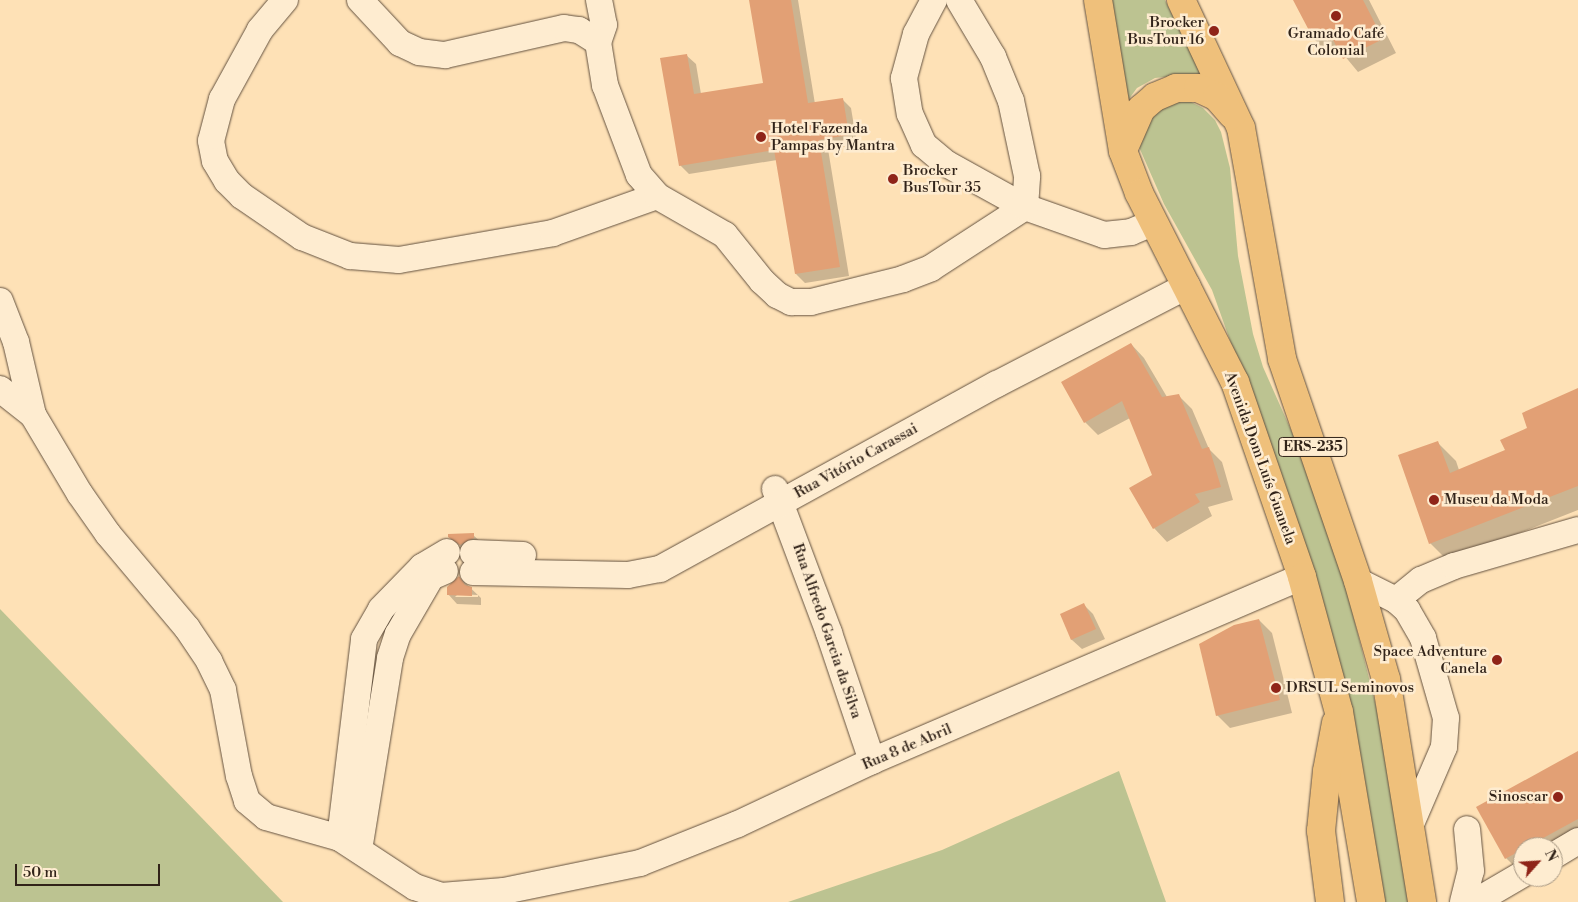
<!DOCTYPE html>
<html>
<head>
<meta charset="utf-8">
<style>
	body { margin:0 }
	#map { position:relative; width:1578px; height:902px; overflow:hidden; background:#fee1b6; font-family:"Libre Bodoni",serif }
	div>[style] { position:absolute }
	.green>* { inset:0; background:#bcc391 }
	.shadow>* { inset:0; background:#0003 }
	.building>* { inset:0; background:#e2a075 }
	.roads { filter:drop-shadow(0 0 1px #645240) drop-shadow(0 0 1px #645240) }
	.minor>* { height:26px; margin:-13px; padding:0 13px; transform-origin:13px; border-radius:13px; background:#feecd0 }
	.major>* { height:28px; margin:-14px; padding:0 14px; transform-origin:14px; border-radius:14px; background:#efc07b }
	.dots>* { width:14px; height:14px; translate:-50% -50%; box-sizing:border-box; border:2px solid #feecd0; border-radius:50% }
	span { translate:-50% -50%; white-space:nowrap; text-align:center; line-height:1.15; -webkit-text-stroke:5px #feecd0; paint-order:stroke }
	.shield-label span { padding:1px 4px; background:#feecd0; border:1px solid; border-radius:4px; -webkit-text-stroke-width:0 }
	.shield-label { font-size:14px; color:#312319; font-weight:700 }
	.poi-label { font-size:15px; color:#312319 }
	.right { translate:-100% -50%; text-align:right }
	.left { translate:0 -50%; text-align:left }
	.street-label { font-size:15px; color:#312319 }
	.north { position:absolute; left:1513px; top:837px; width:50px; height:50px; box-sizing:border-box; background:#feecd0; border:1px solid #ac9c87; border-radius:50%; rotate:64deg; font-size:14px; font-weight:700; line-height:20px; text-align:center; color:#312319 }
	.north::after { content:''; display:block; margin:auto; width:18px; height:22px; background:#8f2418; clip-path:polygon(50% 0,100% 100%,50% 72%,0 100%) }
	.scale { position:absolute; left:15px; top:864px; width:145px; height:22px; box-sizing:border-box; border:2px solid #312319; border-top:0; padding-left:6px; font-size:15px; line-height:18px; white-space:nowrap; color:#312319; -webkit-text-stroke:4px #feecd0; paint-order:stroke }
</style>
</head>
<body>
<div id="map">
	<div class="green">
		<div style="clip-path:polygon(1112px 0,1165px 0,1204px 79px,1192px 74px,1155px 78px,1137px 88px,1123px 107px)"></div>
		<div style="clip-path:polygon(1179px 102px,1191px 102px,1203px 108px,1215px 120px,1221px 132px,1230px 168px,1238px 256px,1253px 334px,1263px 367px,1311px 475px,1342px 571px,1381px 726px,1409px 902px,1381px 902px,1286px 497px,1212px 290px,1164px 204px,1139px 147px,1145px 122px,1165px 106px)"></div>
		<div style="clip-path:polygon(0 609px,283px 902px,0 902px)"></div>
		<div style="clip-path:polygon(1119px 771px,1166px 902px,788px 902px,942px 850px)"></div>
	</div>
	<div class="shadow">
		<div style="clip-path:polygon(750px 0,798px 0,815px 104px,842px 99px,851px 108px,857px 144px,828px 149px,849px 276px,805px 283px,796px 274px,777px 160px,689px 174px,680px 165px,686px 55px,696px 64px,701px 94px,764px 84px)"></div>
		<div style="clip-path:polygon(1294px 0,1369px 0,1396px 53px,1358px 72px,1339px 49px,1329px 54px,1315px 40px)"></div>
		<div style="clip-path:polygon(1131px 344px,1144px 358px,1167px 397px,1178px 395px,1192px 409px,1209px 449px,1222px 462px,1233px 500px,1208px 507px,1212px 516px,1167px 542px,1154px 528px,1154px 476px,1130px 418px,1098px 435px,1085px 422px)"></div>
		<div style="clip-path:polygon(1578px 389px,1578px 510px,1448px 561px,1430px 543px,1438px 443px,1456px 461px,1459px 470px,1506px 451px)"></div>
		<div style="clip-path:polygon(473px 535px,483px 544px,470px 554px,449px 537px)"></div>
		<div style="clip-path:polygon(evenodd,459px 577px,481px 598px,481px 605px,457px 604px,448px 594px,459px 577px,458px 594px,478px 595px,478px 597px,455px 597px,458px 594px)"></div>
		<div style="clip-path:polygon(1084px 605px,1093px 614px,1105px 639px,1082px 649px,1072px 640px,1061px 615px)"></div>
		<div style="clip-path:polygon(1259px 620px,1272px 633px,1292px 713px,1230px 728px,1217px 715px)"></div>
		<div style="clip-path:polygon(1578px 753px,1578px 847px,1523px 847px,1523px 875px,1506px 858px)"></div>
	</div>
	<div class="building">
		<div style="clip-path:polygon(749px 0,791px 0,808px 103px,843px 98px,849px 135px,819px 140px,840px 267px,795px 274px,774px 150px,679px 166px,660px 58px,687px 54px,694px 94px,763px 83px)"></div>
		<div style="clip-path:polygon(1293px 0,1363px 0,1383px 39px,1343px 59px,1329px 32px,1314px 40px)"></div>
		<div style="clip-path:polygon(1131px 343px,1162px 397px,1179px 394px,1202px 449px,1209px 447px,1221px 487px,1195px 494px,1200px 502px,1153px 529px,1129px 488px,1152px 475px,1122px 401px,1084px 423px,1061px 382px)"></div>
		<div style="clip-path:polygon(1578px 388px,1578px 486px,1429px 544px,1398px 455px,1438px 441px,1450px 473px,1505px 450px,1500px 440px,1527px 428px,1522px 413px)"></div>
		<div style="clip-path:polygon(474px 533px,474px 538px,460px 545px,448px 537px,448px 534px)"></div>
		<div style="clip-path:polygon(459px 576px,465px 585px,472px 587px,472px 596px,447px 595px,447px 587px)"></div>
		<div style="clip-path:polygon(1084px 603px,1096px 629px,1071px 640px,1060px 614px)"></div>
		<div style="clip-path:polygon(1259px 619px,1280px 700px,1216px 716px,1199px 644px,1234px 625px)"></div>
		<div style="clip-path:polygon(1578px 751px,1578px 819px,1505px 859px,1476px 807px)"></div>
	</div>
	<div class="roads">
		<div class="minor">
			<div style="left:285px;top:0;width:39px;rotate:130deg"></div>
			<div style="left:260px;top:30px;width:79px;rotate:118.8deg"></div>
			<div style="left:222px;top:99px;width:43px;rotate:104.7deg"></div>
			<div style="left:211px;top:141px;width:20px;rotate:79deg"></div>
			<div style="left:215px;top:161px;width:23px;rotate:59deg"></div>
			<div style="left:227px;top:181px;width:21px;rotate:45deg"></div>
			<div style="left:242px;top:196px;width:73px;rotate:34.3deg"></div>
			<div style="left:302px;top:237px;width:52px;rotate:21.6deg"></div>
			<div style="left:350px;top:256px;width:49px;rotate:4.7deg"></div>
			<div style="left:399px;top:260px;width:156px;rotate:-9.9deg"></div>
			<div style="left:553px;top:233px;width:110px;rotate:-19.6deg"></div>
			<div style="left:360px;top:0;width:59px;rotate:47.1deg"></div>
			<div style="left:400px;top:43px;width:21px;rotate:25deg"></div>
			<div style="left:419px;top:52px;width:26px;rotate:7deg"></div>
			<div style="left:445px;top:55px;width:122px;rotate:-12.8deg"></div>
			<div style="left:564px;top:28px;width:15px;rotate:8deg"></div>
			<div style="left:579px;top:30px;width:22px;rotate:32deg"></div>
			<div style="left:599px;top:0;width:25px;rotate:79deg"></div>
			<div style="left:604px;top:25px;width:18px;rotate:109deg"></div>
			<div style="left:598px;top:42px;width:44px;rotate:80.8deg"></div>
			<div style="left:605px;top:85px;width:96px;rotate:69.3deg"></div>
			<div style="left:639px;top:175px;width:28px;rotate:49deg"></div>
			<div style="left:657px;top:196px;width:78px;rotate:29.8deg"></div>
			<div style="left:725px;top:235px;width:59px;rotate:51.2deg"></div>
			<div style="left:762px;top:281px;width:21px;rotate:43deg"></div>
			<div style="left:777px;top:295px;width:16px;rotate:27deg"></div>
			<div style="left:791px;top:302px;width:20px"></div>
			<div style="left:811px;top:302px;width:95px;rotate:-14deg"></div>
			<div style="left:903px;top:279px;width:30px;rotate:-21deg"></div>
			<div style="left:931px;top:268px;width:112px;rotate:-33deg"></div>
			<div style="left:1025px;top:207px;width:84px;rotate:19.5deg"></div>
			<div style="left:1104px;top:235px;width:27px;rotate:-6deg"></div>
			<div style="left:1131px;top:232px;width:25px;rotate:-23deg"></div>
			<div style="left:934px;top:0;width:38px;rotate:118deg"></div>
			<div style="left:916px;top:34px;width:46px;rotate:105.3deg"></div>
			<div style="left:904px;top:78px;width:36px;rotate:81deg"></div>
			<div style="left:910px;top:114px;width:34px;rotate:66deg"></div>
			<div style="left:924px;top:145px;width:30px;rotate:40deg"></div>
			<div style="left:947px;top:164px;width:89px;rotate:28.9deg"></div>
			<div style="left:1025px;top:207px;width:31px;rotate:-86deg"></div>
			<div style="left:1027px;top:176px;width:77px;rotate:-102deg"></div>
			<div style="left:1011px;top:101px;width:48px;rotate:-112.2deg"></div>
			<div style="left:993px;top:57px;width:66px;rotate:-120.8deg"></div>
			<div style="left:0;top:301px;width:44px;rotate:68.7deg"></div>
			<div style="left:16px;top:342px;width:75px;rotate:76.9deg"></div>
			<div style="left:33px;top:415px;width:92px;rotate:59.3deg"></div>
			<div style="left:80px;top:494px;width:49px;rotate:55deg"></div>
			<div style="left:108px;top:534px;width:123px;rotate:50deg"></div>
			<div style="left:187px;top:628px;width:40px;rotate:56deg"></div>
			<div style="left:209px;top:661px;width:32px;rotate:64deg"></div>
			<div style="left:223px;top:690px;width:87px;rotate:79.5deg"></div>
			<div style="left:239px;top:776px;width:26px;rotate:72deg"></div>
			<div style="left:247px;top:801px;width:25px;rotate:40deg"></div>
			<div style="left:266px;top:817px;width:77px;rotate:15.8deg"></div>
			<div style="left:340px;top:838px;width:90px;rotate:33.2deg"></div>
			<div style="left:415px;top:887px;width:28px;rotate:19deg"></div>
			<div style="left:441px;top:896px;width:63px;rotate:-4.5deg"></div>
			<div style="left:504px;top:891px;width:139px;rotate:-11.6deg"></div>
			<div style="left:640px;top:863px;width:105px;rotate:-21.7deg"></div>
			<div style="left:738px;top:824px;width:148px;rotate:-25.2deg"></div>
			<div style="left:872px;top:761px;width:468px;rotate:-23.2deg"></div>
			<div style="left:0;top:389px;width:42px;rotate:38.2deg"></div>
			<div style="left:775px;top:489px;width:154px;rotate:69.4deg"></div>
			<div style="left:829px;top:633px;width:135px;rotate:71.4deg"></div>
			<div style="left:473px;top:553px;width:50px;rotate:2.3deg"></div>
			<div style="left:473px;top:572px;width:155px;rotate:1.1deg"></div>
			<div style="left:628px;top:575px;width:33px;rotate:-11deg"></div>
			<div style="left:660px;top:569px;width:384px;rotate:-28.8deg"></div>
			<div style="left:997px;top:384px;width:214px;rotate:-27.3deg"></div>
			<div style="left:1358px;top:581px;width:42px;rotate:26.6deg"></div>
			<div style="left:1396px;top:600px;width:15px;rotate:42deg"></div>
			<div style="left:1407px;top:610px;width:32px;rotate:60deg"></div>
			<div style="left:1423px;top:638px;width:83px;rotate:74deg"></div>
			<div style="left:1446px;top:718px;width:29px;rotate:94deg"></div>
			<div style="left:1444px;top:747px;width:86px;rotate:113.3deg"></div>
			<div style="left:1396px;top:600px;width:32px;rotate:-39deg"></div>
			<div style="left:1421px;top:580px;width:36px;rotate:-23deg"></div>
			<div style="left:1454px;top:566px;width:129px;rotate:-16.2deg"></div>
			<div style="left:340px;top:838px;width:200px;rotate:-83.1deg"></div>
			<div style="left:364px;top:639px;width:34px;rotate:-60deg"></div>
			<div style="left:381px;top:609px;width:59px;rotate:-45.7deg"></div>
			<div style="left:422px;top:567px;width:29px;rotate:-31deg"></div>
			<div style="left:359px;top:850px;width:194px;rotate:-80.8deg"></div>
			<div style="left:390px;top:658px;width:25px;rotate:-72deg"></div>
			<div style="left:398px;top:634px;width:66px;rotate:-59.9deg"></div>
			<div style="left:431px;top:577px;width:15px;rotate:-23deg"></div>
			<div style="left:1553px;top:856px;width:29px;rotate:-31deg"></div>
			<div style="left:1463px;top:902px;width:32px;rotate:-76deg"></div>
			<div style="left:1471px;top:871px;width:42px;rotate:-95.4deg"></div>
			<div style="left:1475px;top:902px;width:56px;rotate:-30.3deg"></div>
		</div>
		<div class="major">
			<div style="left:1098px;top:0;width:153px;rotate:80.6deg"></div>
			<div style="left:1123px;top:151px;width:45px;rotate:69.1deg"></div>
			<div style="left:1139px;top:193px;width:212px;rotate:63.1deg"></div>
			<div style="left:1235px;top:382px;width:206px;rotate:71deg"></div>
			<div style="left:1302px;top:577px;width:140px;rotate:74.7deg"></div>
			<div style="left:1339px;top:712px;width:193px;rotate:80.4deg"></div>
			<div style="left:1181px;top:0;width:141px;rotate:64.9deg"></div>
			<div style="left:1241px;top:128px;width:235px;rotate:79.9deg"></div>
			<div style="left:1282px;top:359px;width:235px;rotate:71.1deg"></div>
			<div style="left:1358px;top:581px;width:102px;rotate:74.1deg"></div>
			<div style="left:1386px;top:679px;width:226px;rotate:80.8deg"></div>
			<div style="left:1123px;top:150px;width:45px;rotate:-66.3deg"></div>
			<div style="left:1141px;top:109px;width:18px;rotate:-41deg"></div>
			<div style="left:1155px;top:97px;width:23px;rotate:-23deg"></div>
			<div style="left:1176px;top:88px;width:22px"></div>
			<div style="left:1198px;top:88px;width:21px;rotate:25deg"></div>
			<div style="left:1217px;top:97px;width:23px;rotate:49deg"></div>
			<div style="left:1330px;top:902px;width:72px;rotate:-97.2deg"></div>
			<div style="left:1321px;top:831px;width:60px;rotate:-84.3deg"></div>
			<div style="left:1327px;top:771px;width:49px;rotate:-79.4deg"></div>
		</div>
	</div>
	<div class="dots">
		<div style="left:1336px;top:16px;background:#8f2418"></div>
		<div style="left:1214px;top:31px;background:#8f2418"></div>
		<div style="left:761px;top:137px;background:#8f2418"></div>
		<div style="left:893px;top:179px;background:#8f2418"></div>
		<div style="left:1434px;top:500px;background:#8f2418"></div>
		<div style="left:1497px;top:660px;background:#8f2418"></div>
		<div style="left:1276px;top:688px;background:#8f2418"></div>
		<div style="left:1558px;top:797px;background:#8f2418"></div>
	</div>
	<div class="shield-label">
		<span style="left:1313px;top:447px">ERS-235</span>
	</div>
	<div class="poi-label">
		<span class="right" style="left:1204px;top:31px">Brocker<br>BusTour 16</span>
		<span style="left:1336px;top:42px">Gramado Café<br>Colonial</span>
		<span class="left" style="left:771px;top:137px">Hotel Fazenda<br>Pampas by Mantra</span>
		<span class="left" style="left:903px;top:179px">Brocker<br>BusTour 35</span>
		<span class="left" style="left:1444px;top:500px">Museu da Moda</span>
		<span class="right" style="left:1487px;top:660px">Space Adventure<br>Canela</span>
		<span class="left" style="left:1286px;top:688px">DRSUL Seminovos</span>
		<span class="right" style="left:1548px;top:797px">Sinoscar</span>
	</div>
	<div class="street-label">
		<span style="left:1260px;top:458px;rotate:70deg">Avenida Dom Luís Guanela</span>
		<span style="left:856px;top:461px;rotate:-29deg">Rua Vitório Carassai</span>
		<span style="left:827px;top:631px;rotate:71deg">Rua Alfredo Garcia da Silva</span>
		<span style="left:907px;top:747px;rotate:-23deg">Rua 8 de Abril</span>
	</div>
	<div class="north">N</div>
	<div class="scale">50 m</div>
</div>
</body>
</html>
